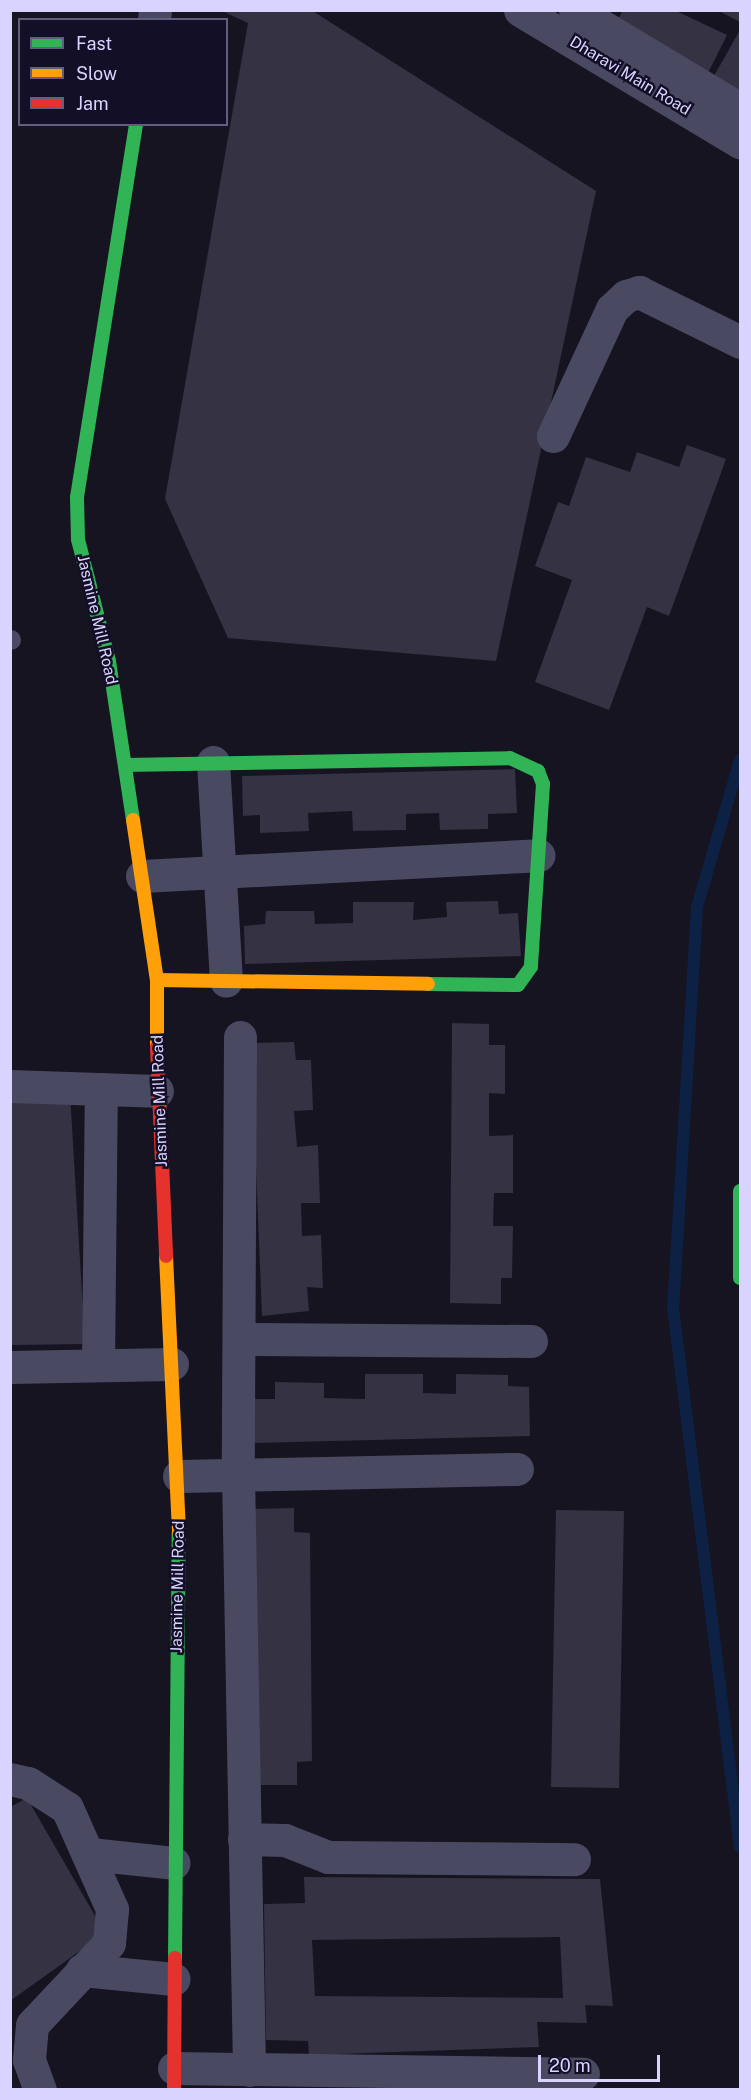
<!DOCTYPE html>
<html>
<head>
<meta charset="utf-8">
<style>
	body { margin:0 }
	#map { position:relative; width:751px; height:2100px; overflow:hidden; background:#161421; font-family:"Public Sans",sans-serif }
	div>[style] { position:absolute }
	.stream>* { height:12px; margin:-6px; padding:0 6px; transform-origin:6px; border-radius:6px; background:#0d2144 }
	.building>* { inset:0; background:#343243 }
	.lane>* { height:20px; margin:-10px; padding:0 10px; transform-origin:10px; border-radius:10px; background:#4a4962 }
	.street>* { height:33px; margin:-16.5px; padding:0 16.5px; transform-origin:16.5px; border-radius:16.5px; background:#4a4962 }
	.fast>* { height:14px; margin:-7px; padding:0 7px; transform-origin:7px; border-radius:7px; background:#30b455 }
	.slow>* { height:14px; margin:-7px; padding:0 7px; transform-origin:7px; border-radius:7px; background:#ff9f0a }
	.jam>* { height:14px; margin:-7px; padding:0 7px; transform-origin:7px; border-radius:7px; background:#e5322d }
	span { translate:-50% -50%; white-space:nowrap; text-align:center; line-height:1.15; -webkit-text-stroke:5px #130f26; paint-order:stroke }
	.street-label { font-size:16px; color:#d9d4ff }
	.frame { position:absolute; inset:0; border:12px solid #d9d4ff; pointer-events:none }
	.legend { position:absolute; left:18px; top:18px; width:210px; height:108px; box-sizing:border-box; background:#130f26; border:2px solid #625e7d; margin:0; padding:8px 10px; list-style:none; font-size:18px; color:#d9d4ff }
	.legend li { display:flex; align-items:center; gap:12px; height:30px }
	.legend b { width:30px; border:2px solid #625e7d }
	.scale { position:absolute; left:538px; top:2055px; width:122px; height:27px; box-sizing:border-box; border:3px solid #d9d4ff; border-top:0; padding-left:8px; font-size:18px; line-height:21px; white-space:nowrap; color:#d9d4ff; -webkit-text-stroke:4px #130f26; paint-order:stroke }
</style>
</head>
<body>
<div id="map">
	<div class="stream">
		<div style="left:740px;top:760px;width:153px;rotate:106.3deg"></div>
		<div style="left:697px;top:907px;width:401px;rotate:93.4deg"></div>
		<div style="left:673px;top:1307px;width:544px;rotate:82.93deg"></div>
	</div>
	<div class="building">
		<div style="clip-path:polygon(220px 10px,311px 10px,596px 191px,496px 661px,228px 638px,165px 499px,248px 23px)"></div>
		<div style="clip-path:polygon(623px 10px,674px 10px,727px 35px,708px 73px,616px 23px)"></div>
		<div style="clip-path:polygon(717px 10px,740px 10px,740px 22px)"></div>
		<div style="clip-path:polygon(740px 30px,740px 100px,710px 83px)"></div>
		<div style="clip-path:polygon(687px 445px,726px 459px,669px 616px,647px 607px,609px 710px,535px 682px,572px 580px,535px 566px,558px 502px,569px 506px,586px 457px,630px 472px,637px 452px,679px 467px)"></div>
		<div style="clip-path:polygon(515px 769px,517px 813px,488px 814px,488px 829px,440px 830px,439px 813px,406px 814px,406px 830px,353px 831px,352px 811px,308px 813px,309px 831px,260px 833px,260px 815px,243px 816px,242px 776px)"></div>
		<div style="clip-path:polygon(498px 901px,499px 914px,518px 913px,521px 956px,245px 964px,244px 926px,265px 924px,266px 911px,314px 911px,315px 924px,353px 923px,353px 902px,414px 902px,413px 920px,447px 917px,446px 902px)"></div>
		<div style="clip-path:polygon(452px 1023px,489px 1024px,489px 1045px,505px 1045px,505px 1094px,489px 1093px,489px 1136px,513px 1135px,513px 1193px,494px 1193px,493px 1226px,513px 1226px,512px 1278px,501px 1278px,501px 1304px,450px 1303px)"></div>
		<div style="clip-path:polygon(294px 1042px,296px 1060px,311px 1060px,313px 1110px,294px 1111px,297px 1147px,318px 1145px,320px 1203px,301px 1203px,302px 1236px,321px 1235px,323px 1288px,307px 1287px,309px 1311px,262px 1316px,251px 1043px)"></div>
		<div style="clip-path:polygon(70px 1093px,85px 1344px,10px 1345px,10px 1094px)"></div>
		<div style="clip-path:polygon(365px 1374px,423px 1374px,423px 1393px,456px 1394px,456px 1374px,508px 1375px,508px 1386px,529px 1387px,530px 1436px,254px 1443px,254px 1399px,275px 1399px,275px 1382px,324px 1383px,324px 1398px,365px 1399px)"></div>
		<div style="clip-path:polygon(294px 1508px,294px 1532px,310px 1533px,312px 1761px,297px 1762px,297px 1785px,251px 1785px,249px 1509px)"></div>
		<div style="clip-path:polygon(556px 1510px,624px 1511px,619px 1788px,551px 1787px)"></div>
		<div style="clip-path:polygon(27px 1798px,105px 1933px,10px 2001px,10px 1807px)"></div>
		<div style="clip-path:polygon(evenodd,304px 1877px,600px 1879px,613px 2006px,585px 2005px,587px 2023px,537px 2022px,539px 2047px,309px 2055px,308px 2041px,266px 2040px,264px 1904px,305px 1903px,304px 1877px,560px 1937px,563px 1998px,315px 1996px,312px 1940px,560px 1937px)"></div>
	</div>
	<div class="lane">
		<div style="left:10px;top:640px;width:1px"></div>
	</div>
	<div class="street">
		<div style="left:520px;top:10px;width:257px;rotate:31deg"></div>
		<div style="left:575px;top:10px;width:192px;rotate:31deg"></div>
		<div style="left:154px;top:20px;width:10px;rotate:-84deg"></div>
		<div style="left:553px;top:436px;width:140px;rotate:-65.1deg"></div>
		<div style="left:612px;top:309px;width:19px;rotate:-43deg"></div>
		<div style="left:626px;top:296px;width:14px;rotate:-17deg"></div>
		<div style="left:639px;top:292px;width:113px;rotate:26.3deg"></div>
		<div style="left:213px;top:762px;width:219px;rotate:86.6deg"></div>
		<div style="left:142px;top:876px;width:397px;rotate:-3deg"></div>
		<div style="left:240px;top:1037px;width:437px;rotate:90.3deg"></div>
		<div style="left:238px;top:1474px;width:596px;rotate:88.94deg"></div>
		<div style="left:10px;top:1086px;width:147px;rotate:1.9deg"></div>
		<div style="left:239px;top:1339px;width:292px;rotate:0.4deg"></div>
		<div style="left:98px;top:1365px;width:276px;rotate:-89.4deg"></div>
		<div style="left:10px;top:1367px;width:162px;rotate:-1.1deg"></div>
		<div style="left:179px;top:1476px;width:338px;rotate:-1.2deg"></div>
		<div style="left:10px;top:1779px;width:18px;rotate:13deg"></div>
		<div style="left:28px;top:1783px;width:46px;rotate:32.7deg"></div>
		<div style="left:67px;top:1808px;width:111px;rotate:66deg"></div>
		<div style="left:112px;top:1909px;width:34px;rotate:95deg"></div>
		<div style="left:109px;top:1943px;width:112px;rotate:133.2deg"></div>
		<div style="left:32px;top:2025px;width:35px;rotate:95deg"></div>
		<div style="left:29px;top:2060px;width:32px;rotate:70deg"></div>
		<div style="left:244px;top:1839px;width:41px;rotate:1.4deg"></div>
		<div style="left:285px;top:1840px;width:46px;rotate:21.6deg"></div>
		<div style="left:328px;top:1857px;width:246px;rotate:0.5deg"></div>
		<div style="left:90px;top:1854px;width:84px;rotate:6.1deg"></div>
		<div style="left:82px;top:1970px;width:92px;rotate:5.6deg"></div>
		<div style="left:174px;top:2068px;width:409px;rotate:0.8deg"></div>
	</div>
	<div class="fast">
		<div style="left:125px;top:765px;width:385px;rotate:-1deg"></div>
		<div style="left:510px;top:758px;width:31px;rotate:25deg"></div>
		<div style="left:538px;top:771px;width:14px;rotate:69deg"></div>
		<div style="left:543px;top:784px;width:183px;rotate:93.8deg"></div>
		<div style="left:531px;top:967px;width:22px;rotate:126deg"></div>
		<div style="left:518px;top:985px;width:90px;rotate:-179.4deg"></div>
		<div style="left:133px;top:820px;width:161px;rotate:-98.6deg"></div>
		<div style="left:109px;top:661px;width:126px;rotate:-104.3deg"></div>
		<div style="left:78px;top:539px;width:42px;rotate:-91.4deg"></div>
		<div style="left:77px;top:497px;width:378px;rotate:-81deg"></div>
		<div style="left:740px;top:1191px;width:87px;rotate:90deg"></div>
		<div style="left:175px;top:1958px;width:425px;rotate:-89.5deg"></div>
	</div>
	<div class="slow">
		<div style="left:133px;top:820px;width:162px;rotate:81.5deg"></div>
		<div style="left:157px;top:980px;width:67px;rotate:90deg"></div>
		<div style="left:157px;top:980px;width:271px;rotate:0.8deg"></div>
		<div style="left:166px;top:1256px;width:277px;rotate:87.3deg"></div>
	</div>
	<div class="jam">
		<div style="left:157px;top:1047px;width:209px;rotate:87.5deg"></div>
		<div style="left:174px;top:2090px;width:132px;rotate:-89.6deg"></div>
	</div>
	<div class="street-label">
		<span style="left:630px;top:76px;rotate:31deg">Dharavi Main Road</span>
		<span style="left:97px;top:620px;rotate:77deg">Jasmine Mill Road</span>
		<span style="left:160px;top:1101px;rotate:-92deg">Jasmine Mill Road</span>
		<span style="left:178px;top:1587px;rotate:-89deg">Jasmine Mill Road</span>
	</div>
	<div class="frame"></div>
	<ul class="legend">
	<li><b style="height:8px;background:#30b455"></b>Fast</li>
	<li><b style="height:8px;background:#ff9f0a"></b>Slow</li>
	<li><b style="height:8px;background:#e5322d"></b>Jam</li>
	</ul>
	<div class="scale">20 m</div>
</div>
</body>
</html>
